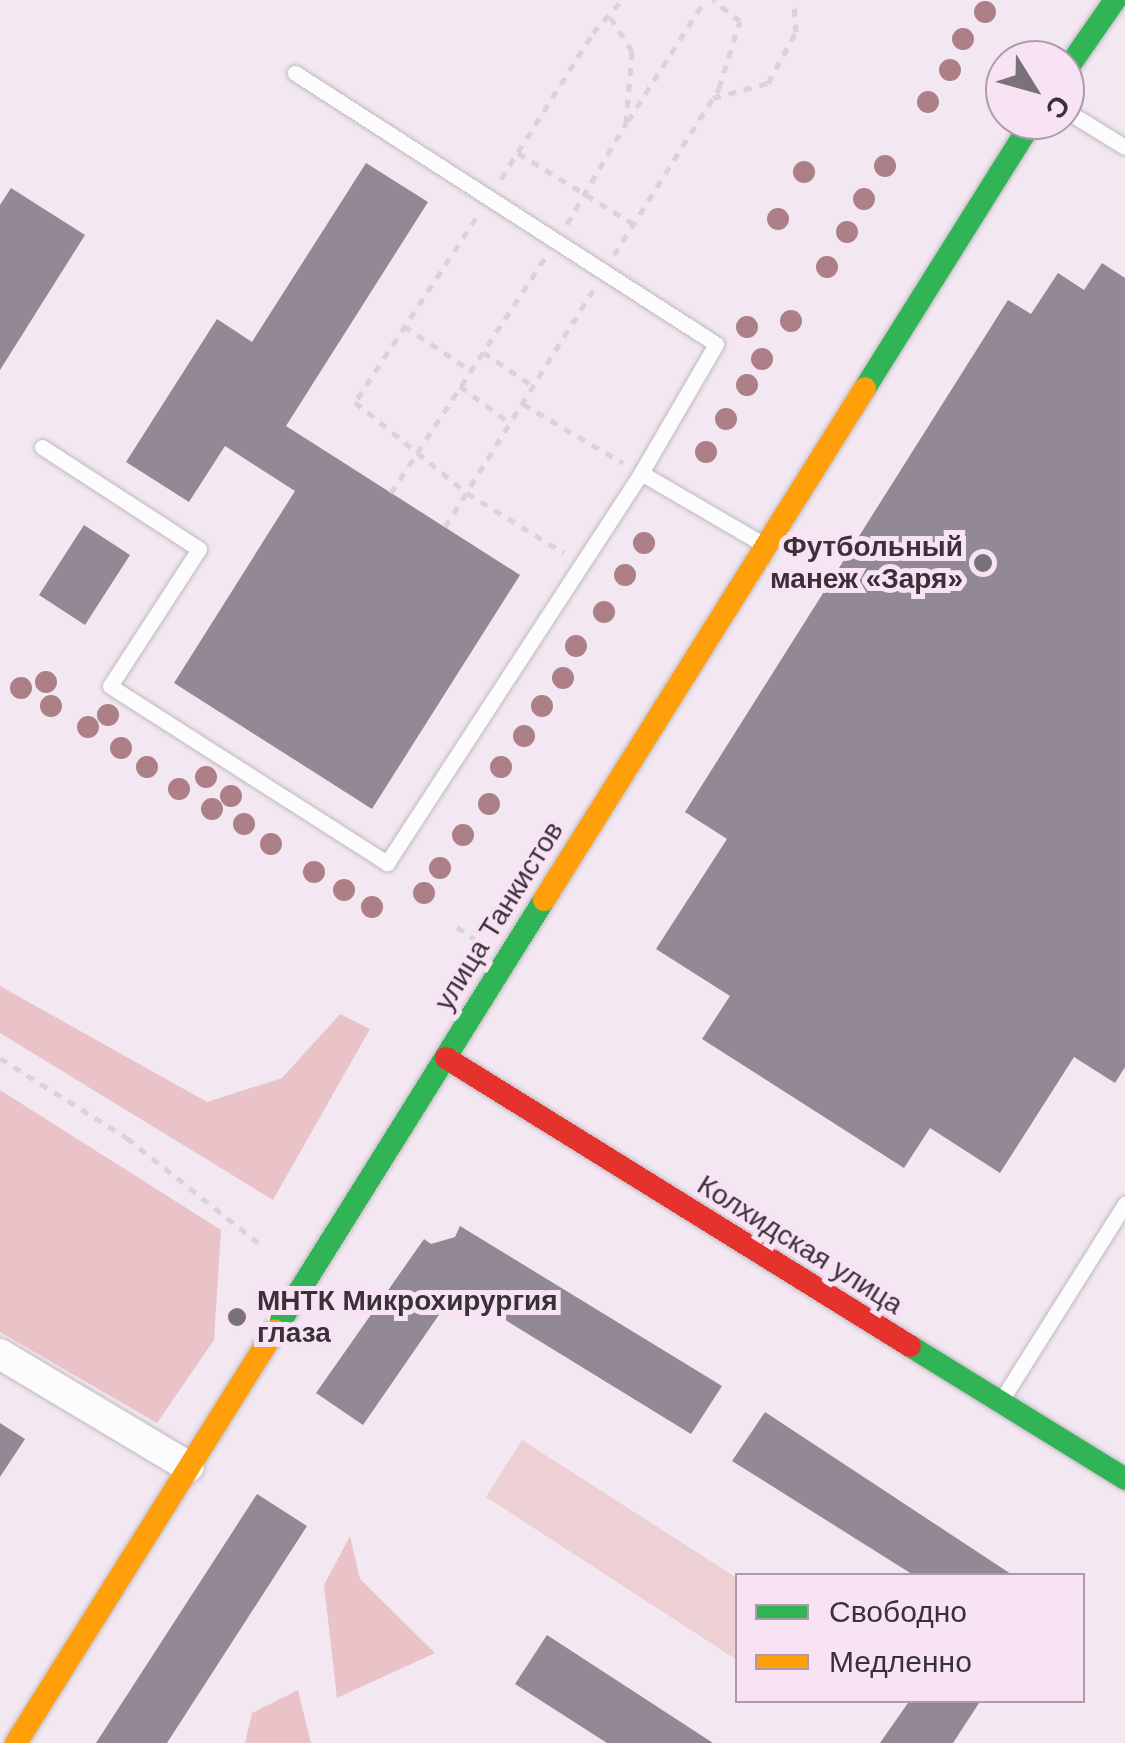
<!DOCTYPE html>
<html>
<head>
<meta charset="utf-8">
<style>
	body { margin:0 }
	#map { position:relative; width:1125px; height:1743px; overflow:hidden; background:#f3e8f2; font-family:Arial,sans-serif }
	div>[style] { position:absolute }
	.green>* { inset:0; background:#ecd0d4 }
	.forest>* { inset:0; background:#e9c3c7 }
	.building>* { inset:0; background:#928995 }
	.path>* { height:5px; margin-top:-2.5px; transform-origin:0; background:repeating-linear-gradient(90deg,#d8d4d8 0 8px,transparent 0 16px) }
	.roads { filter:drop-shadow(0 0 2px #c0b8bf) drop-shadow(0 0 2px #c0b8bf) }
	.lane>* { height:15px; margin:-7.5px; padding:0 7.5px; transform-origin:7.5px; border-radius:7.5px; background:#fdfcfd }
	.street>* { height:30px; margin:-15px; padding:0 15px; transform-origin:15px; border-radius:15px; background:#fdfcfd }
	.fast>* { height:22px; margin:-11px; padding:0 11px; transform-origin:11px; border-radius:11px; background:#30b455 }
	.slow>* { height:22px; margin:-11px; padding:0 11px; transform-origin:11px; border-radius:11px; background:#ff9f0a }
	.jam>* { height:22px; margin:-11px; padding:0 11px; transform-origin:11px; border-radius:11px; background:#e5322d }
	.trees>* { width:22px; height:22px; margin:-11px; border-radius:50%; background:#ac8086 }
	.dots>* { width:28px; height:28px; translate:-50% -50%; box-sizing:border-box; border:5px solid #f8e3f5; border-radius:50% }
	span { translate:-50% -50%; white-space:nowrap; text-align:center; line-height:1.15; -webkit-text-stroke:10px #f8e3f5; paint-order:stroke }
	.poi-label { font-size:28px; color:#393138; font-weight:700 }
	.right { translate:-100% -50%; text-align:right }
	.left { translate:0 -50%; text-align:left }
	.street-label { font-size:28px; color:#393138 }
	.legend { position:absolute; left:735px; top:1573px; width:350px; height:130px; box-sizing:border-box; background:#f8e3f5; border:2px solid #ac9ca9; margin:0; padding:12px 18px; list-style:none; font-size:30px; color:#393138 }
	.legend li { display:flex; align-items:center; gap:20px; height:50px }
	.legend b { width:50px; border:2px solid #ac9ca9 }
	.north { position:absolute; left:985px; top:40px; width:100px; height:100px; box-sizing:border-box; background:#f8e3f5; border:2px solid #ac9ca9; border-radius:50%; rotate:127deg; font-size:28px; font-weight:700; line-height:40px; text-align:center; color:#393138 }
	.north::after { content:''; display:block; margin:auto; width:35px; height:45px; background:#7a7179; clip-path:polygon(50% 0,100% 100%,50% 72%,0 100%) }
</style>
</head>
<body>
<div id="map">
	<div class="green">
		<div style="clip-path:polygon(522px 1440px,737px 1578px,737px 1660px,486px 1497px)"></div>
	</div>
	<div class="forest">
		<div style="clip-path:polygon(0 986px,207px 1102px,282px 1078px,340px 1014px,370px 1029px,273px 1200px,0 1033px)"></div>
		<div style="clip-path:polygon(0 1090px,221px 1230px,214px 1340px,157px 1423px,0 1332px)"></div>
		<div style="clip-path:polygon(350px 1536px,360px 1579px,435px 1653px,337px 1698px,324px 1585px)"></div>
		<div style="clip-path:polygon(298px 1690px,311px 1743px,245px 1743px,252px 1713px)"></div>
	</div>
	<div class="building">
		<div style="clip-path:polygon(366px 163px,428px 202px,286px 426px,520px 575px,372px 809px,174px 683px,295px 491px,225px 446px,189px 502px,126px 462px,217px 319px,252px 342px)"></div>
		<div style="clip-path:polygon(11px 188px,85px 235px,0 370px,0 205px)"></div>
		<div style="clip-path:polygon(1102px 263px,1125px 278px,1125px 1067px,1115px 1083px,1074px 1057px,1000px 1173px,930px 1128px,904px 1168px,702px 1039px,730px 996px,656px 949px,727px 839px,685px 812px,1008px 300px,1031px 314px,1058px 273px,1084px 290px)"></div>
		<div style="clip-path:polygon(84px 525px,130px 555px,85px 625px,39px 595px)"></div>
		<div style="clip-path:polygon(460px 1226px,722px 1386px,691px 1434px,476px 1302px,443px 1309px,363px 1425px,316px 1393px,424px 1239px,431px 1244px,455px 1237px)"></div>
		<div style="clip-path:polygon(765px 1412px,1014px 1576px,915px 1576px,732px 1461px)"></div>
		<div style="clip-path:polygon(0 1423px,25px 1439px,0 1477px)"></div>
		<div style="clip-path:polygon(257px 1494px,307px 1526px,167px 1743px,96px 1743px)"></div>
		<div style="clip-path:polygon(547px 1635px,713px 1743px,607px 1743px,515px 1684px)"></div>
		<div style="clip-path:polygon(910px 1700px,981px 1700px,953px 1743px,880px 1743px)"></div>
	</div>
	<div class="path">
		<div style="left:713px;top:98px;width:57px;rotate:-15.3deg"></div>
		<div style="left:768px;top:83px;width:58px;rotate:-61.2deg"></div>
		<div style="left:796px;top:32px;width:32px;rotate:-94deg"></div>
		<div style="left:628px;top:121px;width:143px;rotate:-57.5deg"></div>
		<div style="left:518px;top:153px;width:136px;rotate:31.5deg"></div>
		<div style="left:501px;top:179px;width:173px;rotate:-57.8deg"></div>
		<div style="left:593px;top:33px;width:44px;rotate:-48.7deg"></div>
		<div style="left:476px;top:218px;width:220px;rotate:123.3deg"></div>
		<div style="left:355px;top:402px;width:144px;rotate:39.1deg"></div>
		<div style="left:467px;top:493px;width:114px;rotate:31.7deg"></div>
		<div style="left:567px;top:224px;width:117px;rotate:-59.7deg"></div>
		<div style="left:626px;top:123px;width:72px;rotate:-85.2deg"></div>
		<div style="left:632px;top:51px;width:43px;rotate:-122.6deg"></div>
		<div style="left:614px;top:255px;width:197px;rotate:-57.8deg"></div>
		<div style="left:719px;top:88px;width:70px;rotate:-72.6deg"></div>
		<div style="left:740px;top:21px;width:34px;rotate:-142deg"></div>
		<div style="left:404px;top:326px;width:79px;rotate:33.7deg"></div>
		<div style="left:483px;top:352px;width:60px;rotate:34.2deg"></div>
		<div style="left:460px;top:386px;width:62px;rotate:36.5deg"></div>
		<div style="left:523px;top:404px;width:116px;rotate:30.5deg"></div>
		<div style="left:391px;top:493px;width:281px;rotate:-56.8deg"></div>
		<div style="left:445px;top:527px;width:279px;rotate:-58deg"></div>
		<div style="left:457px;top:927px;width:24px;rotate:35deg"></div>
		<div style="left:0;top:1058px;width:150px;rotate:32.2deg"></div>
		<div style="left:127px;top:1138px;width:170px;rotate:38.6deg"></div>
	</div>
	<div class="roads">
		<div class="lane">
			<div style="left:1065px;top:110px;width:70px;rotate:31.7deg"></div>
			<div style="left:42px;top:447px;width:187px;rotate:33deg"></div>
			<div style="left:199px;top:549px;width:163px;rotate:123deg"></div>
			<div style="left:110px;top:686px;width:329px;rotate:32.6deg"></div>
			<div style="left:387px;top:863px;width:465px;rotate:-56.9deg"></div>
			<div style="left:641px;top:473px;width:149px;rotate:-59.8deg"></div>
			<div style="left:716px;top:344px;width:501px;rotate:-147.23deg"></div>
			<div style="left:641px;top:473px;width:141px;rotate:30.2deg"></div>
			<div style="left:1002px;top:1399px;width:231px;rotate:-57.8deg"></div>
		</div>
		<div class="street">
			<div style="left:0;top:1354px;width:220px;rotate:30.9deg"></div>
		</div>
		<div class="fast">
			<div style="left:1065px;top:72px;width:88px;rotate:-55.2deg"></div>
			<div style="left:865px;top:388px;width:316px;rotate:-57.9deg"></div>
			<div style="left:275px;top:1330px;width:507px;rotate:-57.97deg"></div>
			<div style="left:910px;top:1346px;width:253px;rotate:31.7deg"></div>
		</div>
		<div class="slow">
			<div style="left:544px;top:900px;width:604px;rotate:-57.91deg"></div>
			<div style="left:16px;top:1743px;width:487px;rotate:-57.9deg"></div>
		</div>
		<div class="jam">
			<div style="left:446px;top:1058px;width:546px;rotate:31.83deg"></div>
		</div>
	</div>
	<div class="trees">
		<div style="left:985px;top:12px"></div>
		<div style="left:963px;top:39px"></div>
		<div style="left:950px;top:70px"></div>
		<div style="left:928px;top:102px"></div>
		<div style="left:885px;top:166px"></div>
		<div style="left:804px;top:172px"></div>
		<div style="left:864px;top:199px"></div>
		<div style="left:778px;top:219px"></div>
		<div style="left:847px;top:232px"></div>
		<div style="left:827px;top:267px"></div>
		<div style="left:791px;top:321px"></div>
		<div style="left:747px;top:327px"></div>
		<div style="left:762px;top:359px"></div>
		<div style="left:747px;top:385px"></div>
		<div style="left:726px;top:419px"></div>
		<div style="left:706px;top:452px"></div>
		<div style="left:644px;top:543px"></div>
		<div style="left:625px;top:575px"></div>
		<div style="left:604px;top:612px"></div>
		<div style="left:576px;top:646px"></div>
		<div style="left:563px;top:678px"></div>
		<div style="left:46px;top:682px"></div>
		<div style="left:21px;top:688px"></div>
		<div style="left:51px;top:706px"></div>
		<div style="left:542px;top:706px"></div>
		<div style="left:108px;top:715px"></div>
		<div style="left:88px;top:727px"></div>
		<div style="left:524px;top:736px"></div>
		<div style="left:121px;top:748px"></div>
		<div style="left:147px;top:767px"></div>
		<div style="left:501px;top:767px"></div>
		<div style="left:206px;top:777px"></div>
		<div style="left:179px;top:789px"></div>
		<div style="left:231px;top:796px"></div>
		<div style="left:489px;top:804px"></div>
		<div style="left:212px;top:809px"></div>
		<div style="left:244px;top:824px"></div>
		<div style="left:463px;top:835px"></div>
		<div style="left:271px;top:844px"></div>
		<div style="left:440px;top:868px"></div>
		<div style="left:314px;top:872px"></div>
		<div style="left:344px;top:890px"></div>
		<div style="left:424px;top:893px"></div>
		<div style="left:372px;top:907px"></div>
	</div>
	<div class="dots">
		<div style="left:983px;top:563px;background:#7a7179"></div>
		<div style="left:237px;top:1317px;background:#7a7179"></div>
	</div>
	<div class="poi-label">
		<span class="right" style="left:963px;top:563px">Футбольный<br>манеж «Заря»</span>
		<span class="left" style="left:257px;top:1317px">МНТК Микрохирургия<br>глаза</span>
	</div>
	<div class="street-label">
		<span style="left:499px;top:916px;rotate:-58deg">улица Танкистов</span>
		<span style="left:800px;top:1245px;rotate:32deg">Колхидская улица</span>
	</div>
	<ul class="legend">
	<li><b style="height:12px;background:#30b455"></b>Свободно</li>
	<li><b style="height:12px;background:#ff9f0a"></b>Медленно</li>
	</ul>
	<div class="north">С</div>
</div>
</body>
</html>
